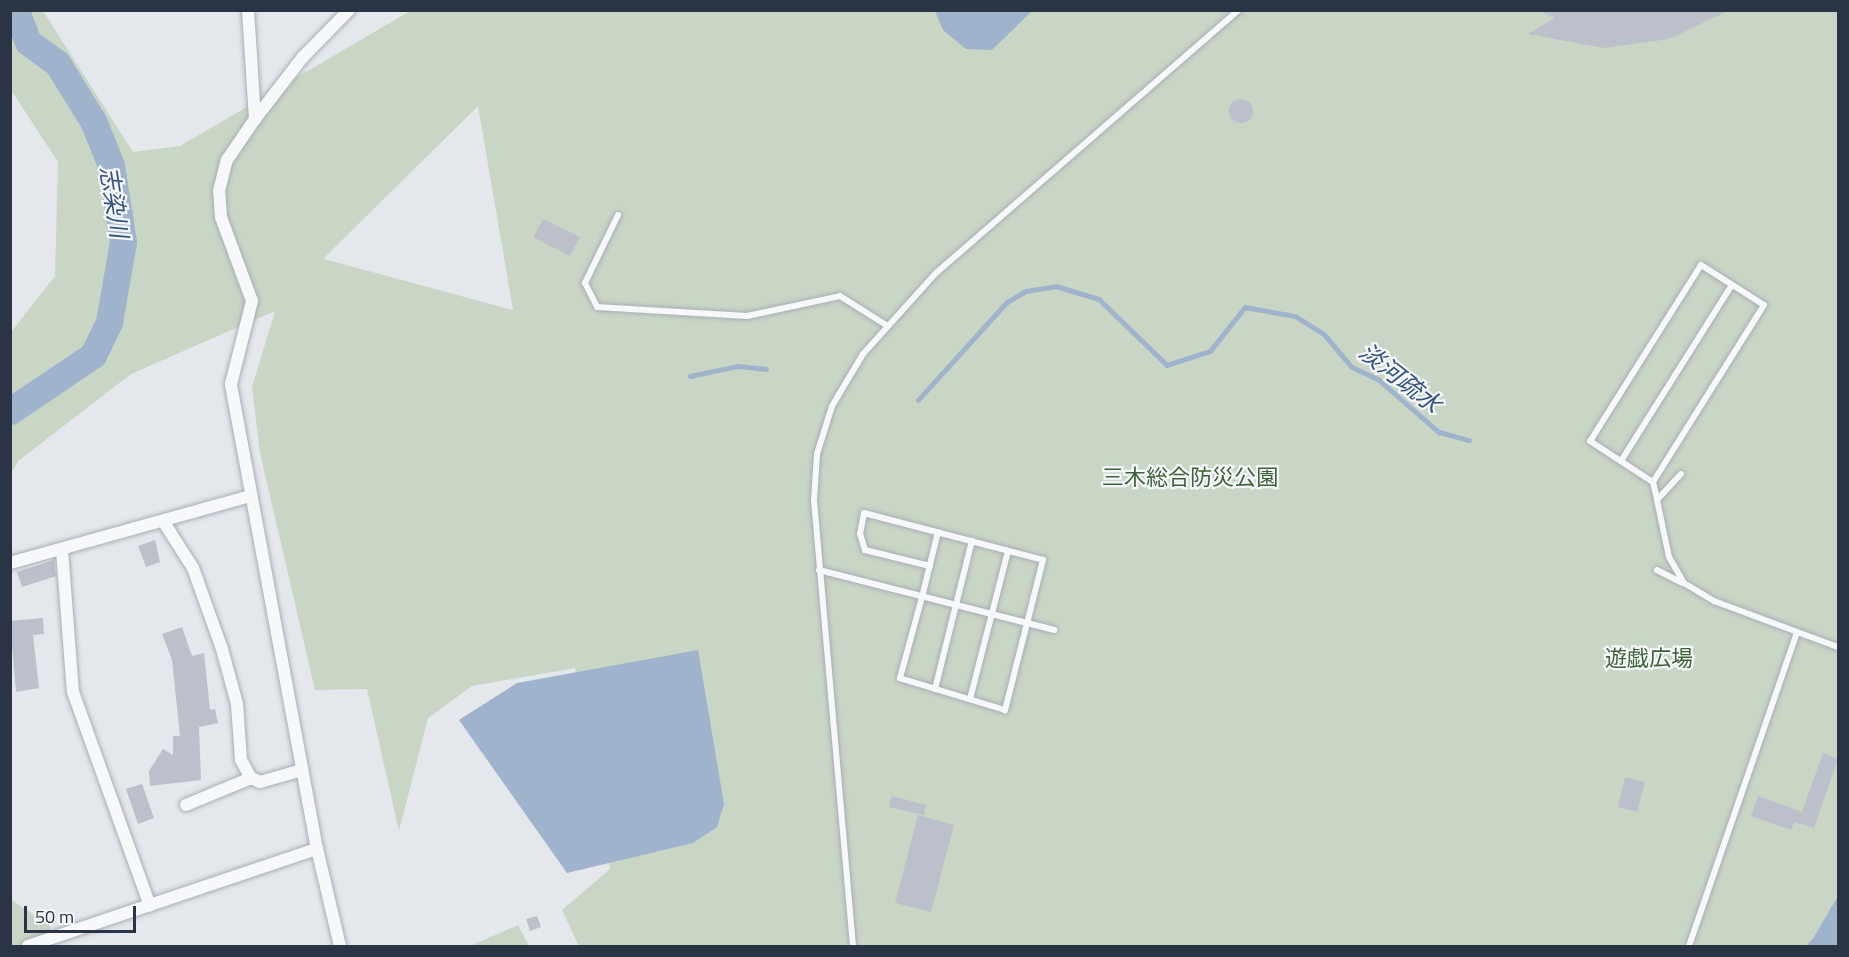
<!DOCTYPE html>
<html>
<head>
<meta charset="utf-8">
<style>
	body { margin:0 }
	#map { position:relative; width:1849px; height:957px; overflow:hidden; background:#e4e7ec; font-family:"Titillium Web","Noto Sans JP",sans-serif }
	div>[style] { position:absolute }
	.green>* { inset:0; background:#c9d6c5 }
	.water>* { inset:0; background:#9fb4cc }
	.stream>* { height:4.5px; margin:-2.25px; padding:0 2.25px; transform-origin:2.25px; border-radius:2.25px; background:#9fb4cc }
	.river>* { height:27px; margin:-13.5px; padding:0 13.5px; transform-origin:13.5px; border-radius:13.5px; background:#9fb4cc }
	.building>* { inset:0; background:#bbc0ca }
	.round { border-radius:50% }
	.roads { filter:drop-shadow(0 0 2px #a9aeb7) drop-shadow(0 0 2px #a9aeb7) }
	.service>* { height:6px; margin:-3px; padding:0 3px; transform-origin:3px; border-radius:3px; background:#f7f8fa }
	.minor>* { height:12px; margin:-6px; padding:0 6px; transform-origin:6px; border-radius:6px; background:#f7f8fa }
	span { translate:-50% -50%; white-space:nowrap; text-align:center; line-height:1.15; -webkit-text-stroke:4.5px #f4f6f9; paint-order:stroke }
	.park-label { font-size:22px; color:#3f6138 }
	.water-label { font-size:24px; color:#34527a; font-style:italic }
	.frame { position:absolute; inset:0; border:12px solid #2b3445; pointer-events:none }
	.scale { position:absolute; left:24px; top:906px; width:112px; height:27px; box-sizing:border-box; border:3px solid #2b3445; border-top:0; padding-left:8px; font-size:18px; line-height:21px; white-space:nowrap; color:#2b3445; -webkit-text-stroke:4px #f4f6f9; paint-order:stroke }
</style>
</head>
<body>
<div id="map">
	<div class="green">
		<div style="clip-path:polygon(evenodd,26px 11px,43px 11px,133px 152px,180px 146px,410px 11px,1838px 11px,1838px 946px,579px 946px,562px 910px,610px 869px,575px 668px,472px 686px,428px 718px,399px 831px,367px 689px,315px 690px,260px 453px,252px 387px,275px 311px,131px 374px,18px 461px,11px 474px,11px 332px,55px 276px,58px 162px,11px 90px,11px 21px,26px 11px,478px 106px,513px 310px,324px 259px,324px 258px,478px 106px)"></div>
		<div style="clip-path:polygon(10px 899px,49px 925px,56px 946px,11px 946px)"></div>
		<div style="clip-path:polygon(518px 925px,529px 946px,469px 946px,470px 946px)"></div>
	</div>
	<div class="water">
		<div style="clip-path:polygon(935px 11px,1032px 11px,992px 50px,966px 49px,943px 30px)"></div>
		<div style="clip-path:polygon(698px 650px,724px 804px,717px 827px,693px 843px,567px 873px,459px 720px,517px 683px)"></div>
		<div style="clip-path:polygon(1838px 896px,1838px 946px,1806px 946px,1814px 937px)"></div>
	</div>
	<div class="stream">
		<div style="left:690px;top:376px;width:49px;rotate:-11.8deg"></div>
		<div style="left:738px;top:366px;width:28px;rotate:6deg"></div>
		<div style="left:918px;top:400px;width:132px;rotate:-47.8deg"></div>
		<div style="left:1007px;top:302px;width:22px;rotate:-30deg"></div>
		<div style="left:1026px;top:291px;width:30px;rotate:-9deg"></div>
		<div style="left:1056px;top:286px;width:45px;rotate:16.8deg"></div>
		<div style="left:1099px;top:299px;width:95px;rotate:44.1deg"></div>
		<div style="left:1167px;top:365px;width:45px;rotate:-18deg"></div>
		<div style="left:1210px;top:351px;width:56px;rotate:-51.5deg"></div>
		<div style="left:1245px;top:307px;width:51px;rotate:10.2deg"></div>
		<div style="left:1295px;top:316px;width:34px;rotate:32deg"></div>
		<div style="left:1324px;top:334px;width:43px;rotate:49.7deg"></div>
		<div style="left:1352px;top:367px;width:29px;rotate:25deg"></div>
		<div style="left:1378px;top:379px;width:81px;rotate:41deg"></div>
		<div style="left:1439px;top:432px;width:31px;rotate:15deg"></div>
	</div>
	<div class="river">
		<div style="left:10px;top:411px;width:100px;rotate:-34deg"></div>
		<div style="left:93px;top:355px;width:37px;rotate:-64deg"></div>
		<div style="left:109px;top:322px;width:81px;rotate:-80.1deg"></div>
		<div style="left:123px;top:242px;width:78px;rotate:-98.9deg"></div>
		<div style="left:111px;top:165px;width:48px;rotate:-112.2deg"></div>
		<div style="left:93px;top:121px;width:68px;rotate:-121.8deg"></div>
		<div style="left:57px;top:63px;width:36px;rotate:-144deg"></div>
		<div style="left:28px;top:42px;width:34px;rotate:-111deg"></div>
	</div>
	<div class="building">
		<div style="clip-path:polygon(1539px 10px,1730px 10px,1669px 39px,1603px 48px,1528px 34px,1555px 18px)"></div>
		<div class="round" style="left:1229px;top:99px;width:24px;height:24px"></div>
		<div style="clip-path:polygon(543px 219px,580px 237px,570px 256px,533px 237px)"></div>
		<div style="clip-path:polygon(155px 540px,160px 562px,146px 567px,138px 546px)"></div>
		<div style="clip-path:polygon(54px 560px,56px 576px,22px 587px,17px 572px)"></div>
		<div style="clip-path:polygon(43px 618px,44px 634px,33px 635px,39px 688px,16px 692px,10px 621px)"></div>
		<div style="clip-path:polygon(182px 627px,192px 656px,204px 653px,210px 710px,215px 709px,218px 723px,199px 727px,201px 780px,150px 786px,149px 771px,163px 749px,173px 755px,173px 736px,180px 736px,172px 660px,162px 634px)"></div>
		<div style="clip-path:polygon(1823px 753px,1838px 759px,1814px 828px,1794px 822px,1791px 830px,1751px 816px,1758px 796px,1802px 812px)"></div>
		<div style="clip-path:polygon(1625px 777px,1645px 782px,1637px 812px,1618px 807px)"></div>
		<div style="clip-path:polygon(142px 784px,154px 818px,138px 824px,126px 789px)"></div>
		<div style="clip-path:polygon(892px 796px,926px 805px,924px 815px,889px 807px)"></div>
		<div style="clip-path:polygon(918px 815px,954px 825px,931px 912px,895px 903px)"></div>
		<div style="clip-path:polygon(537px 916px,541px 927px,530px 931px,526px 919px)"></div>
	</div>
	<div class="roads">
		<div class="service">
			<div style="left:618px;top:215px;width:76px;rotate:115.9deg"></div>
			<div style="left:585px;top:283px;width:27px;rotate:63deg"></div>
			<div style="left:597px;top:307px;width:150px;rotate:3.4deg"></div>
			<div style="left:747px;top:316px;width:95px;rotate:-12.1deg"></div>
			<div style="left:840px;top:296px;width:54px;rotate:32.2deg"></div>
			<div style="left:1621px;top:461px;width:208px;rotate:-57.8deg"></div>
			<div style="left:1681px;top:474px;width:35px;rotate:133deg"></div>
			<div style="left:1657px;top:500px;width:58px;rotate:78.1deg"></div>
			<div style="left:1669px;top:557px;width:30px;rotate:60deg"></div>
			<div style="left:1684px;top:583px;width:35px;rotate:31deg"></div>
			<div style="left:1714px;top:601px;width:132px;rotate:20.4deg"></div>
			<div style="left:1653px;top:482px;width:209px;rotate:-57.9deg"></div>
			<div style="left:1764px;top:305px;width:75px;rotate:-147.6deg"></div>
			<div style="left:1701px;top:265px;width:208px;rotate:122.2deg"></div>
			<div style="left:1590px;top:441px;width:75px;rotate:33.1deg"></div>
			<div style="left:1653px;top:482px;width:18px;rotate:77deg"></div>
			<div style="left:930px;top:566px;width:67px;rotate:-166.2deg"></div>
			<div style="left:865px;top:550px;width:17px;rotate:-107deg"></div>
			<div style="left:860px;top:534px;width:21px;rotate:-79deg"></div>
			<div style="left:864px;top:513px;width:185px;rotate:14.7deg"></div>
			<div style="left:1043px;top:560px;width:155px;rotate:104.2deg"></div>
			<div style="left:1005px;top:710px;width:110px;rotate:-163.1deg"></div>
			<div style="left:900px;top:678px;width:84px;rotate:-74.8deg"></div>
			<div style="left:922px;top:597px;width:67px;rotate:-76.2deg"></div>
			<div style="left:819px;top:570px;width:243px;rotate:14.3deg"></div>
			<div style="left:1657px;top:570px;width:28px;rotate:27deg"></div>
			<div style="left:935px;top:689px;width:153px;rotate:-76deg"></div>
			<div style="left:970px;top:699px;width:153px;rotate:-75.6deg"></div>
			<div style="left:853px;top:946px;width:448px;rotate:-95deg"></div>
			<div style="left:814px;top:500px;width:46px;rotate:-86.3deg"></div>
			<div style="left:817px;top:454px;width:50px;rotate:-72.6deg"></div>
			<div style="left:832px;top:406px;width:61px;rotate:-59.2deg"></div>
			<div style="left:863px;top:354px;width:109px;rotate:-48deg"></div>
			<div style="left:936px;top:273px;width:401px;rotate:-41deg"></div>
			<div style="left:1689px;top:946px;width:331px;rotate:-71deg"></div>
		</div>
		<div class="minor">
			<div style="left:248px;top:10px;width:109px;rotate:86.3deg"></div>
			<div style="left:163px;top:521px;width:56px;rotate:57.4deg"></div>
			<div style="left:193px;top:568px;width:86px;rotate:70.3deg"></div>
			<div style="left:222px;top:649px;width:57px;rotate:74.7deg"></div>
			<div style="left:237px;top:704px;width:56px;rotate:85.9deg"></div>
			<div style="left:241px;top:760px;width:21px;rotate:61deg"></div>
			<div style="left:251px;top:778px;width:10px;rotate:24deg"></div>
			<div style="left:260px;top:782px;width:44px;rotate:-15.9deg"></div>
			<div style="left:62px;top:550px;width:142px;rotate:85.6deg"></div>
			<div style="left:73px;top:692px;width:227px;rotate:70.2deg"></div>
			<div style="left:10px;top:563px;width:249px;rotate:-15.6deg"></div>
			<div style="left:186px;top:805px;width:70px;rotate:-22.6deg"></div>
			<div style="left:28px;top:946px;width:305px;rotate:-18.6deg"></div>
			<div style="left:340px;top:946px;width:100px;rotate:-103.3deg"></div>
			<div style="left:317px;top:849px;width:473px;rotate:-100.5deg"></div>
			<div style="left:231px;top:384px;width:86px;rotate:-75.8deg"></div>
			<div style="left:252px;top:301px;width:90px;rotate:-110.3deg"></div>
			<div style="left:221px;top:217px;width:26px;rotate:-94deg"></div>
			<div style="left:219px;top:191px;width:32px;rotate:-76deg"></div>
			<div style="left:227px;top:160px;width:50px;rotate:-55.7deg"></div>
			<div style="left:255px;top:119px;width:78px;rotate:-52.3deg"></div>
			<div style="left:303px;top:57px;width:66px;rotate:-45.6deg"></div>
		</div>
	</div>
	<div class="park-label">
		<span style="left:1190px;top:478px">三木総合防災公園</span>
		<span style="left:1649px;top:659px">遊戯広場</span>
	</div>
	<div class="water-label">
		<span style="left:114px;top:202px;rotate:81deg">志染川</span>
		<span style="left:1400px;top:378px;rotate:38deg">淡河疏水</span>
	</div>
	<div class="frame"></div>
	<div class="scale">50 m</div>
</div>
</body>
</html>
